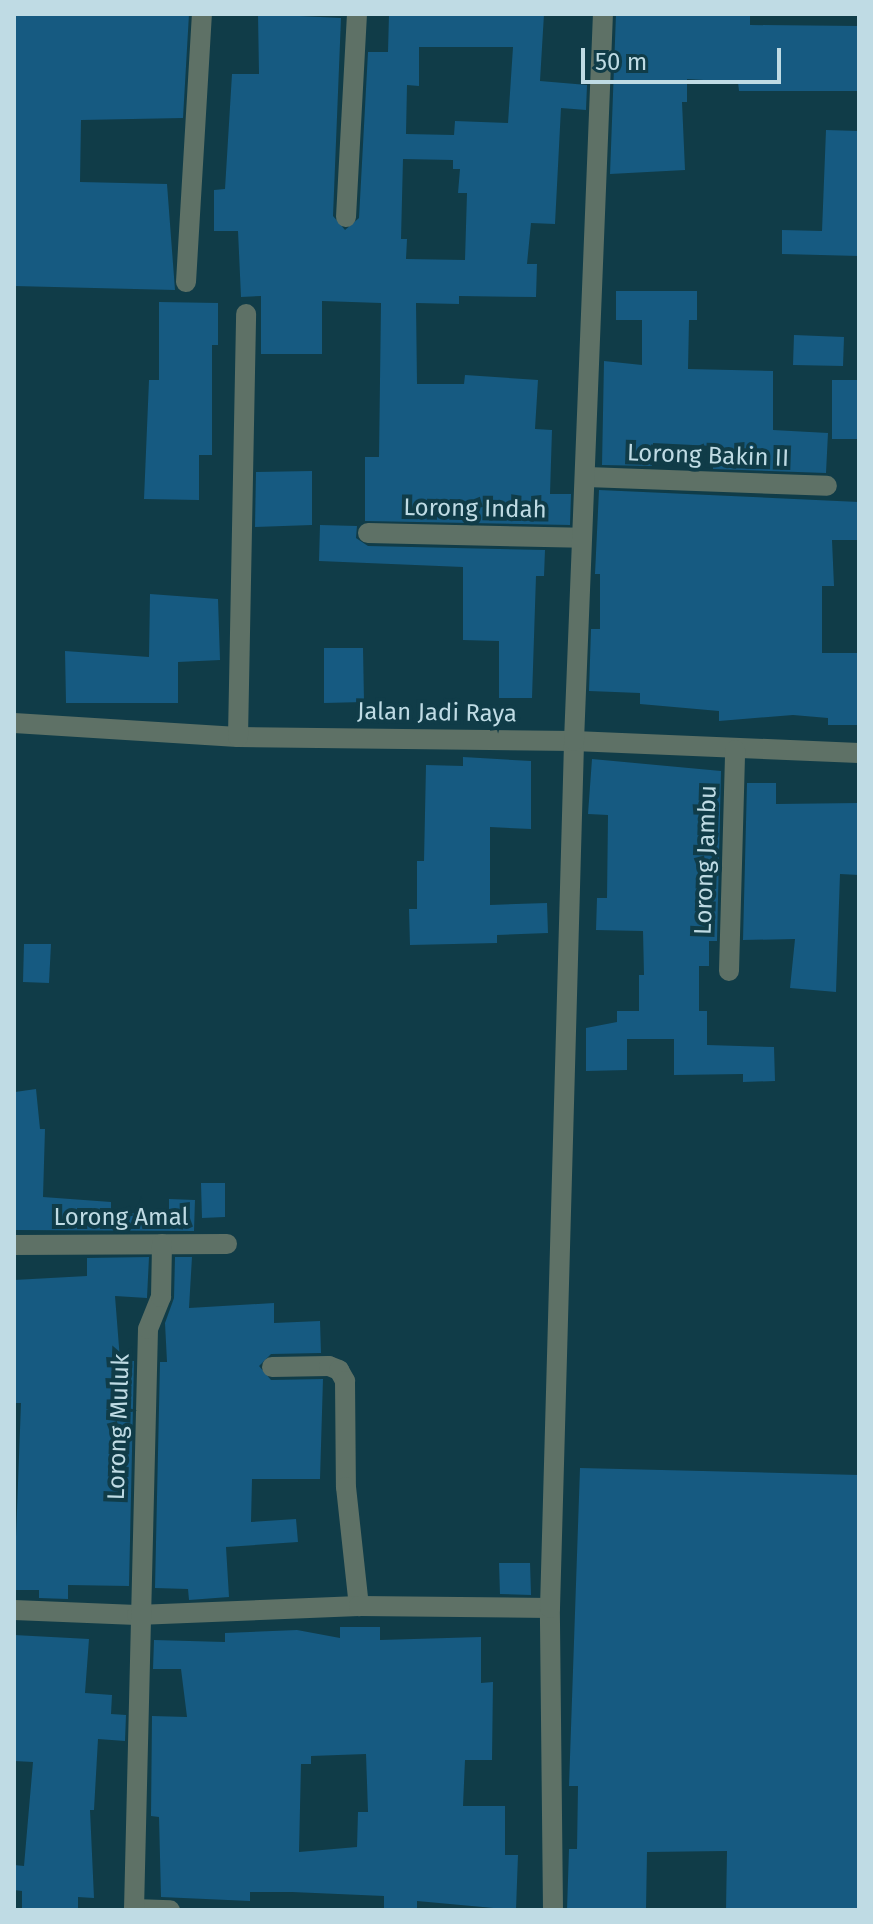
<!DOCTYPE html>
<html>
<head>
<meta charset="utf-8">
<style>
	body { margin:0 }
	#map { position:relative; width:873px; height:1924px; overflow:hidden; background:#103c48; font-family:"Fira Sans",sans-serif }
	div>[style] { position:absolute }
	.building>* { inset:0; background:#165a81 }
	.minor>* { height:20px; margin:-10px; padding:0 10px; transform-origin:10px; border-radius:10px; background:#5e7166 }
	span { translate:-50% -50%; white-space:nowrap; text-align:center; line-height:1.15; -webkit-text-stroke:8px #103c48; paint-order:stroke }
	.street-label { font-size:24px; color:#bfdbe4 }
	.frame { position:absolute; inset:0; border:16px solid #bfdbe4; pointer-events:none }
	.scale { position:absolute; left:581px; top:48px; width:200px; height:36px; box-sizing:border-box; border:4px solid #bfdbe4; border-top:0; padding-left:10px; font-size:24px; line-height:28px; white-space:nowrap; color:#bfdbe4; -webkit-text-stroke:6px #103c48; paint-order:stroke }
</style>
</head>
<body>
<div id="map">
	<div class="building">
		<div style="clip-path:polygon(14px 14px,189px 14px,183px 118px,81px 120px,80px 182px,167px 184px,175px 290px,14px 286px)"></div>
		<div style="clip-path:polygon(evenodd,258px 14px,341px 18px,333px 216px,345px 230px,359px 218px,368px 52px,388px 52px,389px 14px,544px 14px,540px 81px,587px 85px,586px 110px,561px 108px,555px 224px,531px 223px,527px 264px,537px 264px,536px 297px,459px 296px,459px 304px,416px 303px,417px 384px,464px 384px,465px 375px,538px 380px,535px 429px,552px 430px,550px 494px,571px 494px,570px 525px,365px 521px,365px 457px,379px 457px,381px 303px,322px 301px,322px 354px,261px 354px,261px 296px,241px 297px,238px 231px,214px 231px,214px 190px,225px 189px,232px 74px,259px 74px,258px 14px,419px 47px,513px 47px,508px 123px,455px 121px,454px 135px,406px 134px,407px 85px,419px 86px,419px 47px,258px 14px,403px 159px,453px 160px,453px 169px,460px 169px,458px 193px,467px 193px,465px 260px,406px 259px,407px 239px,401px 239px,403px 159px)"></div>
		<div style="clip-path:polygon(616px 14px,750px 14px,750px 25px,859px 26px,859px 91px,739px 91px,738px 82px,687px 79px,687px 102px,682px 102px,685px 170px,610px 174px)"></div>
		<div style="clip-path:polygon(826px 130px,859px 131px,859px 256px,782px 254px,782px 230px,822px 231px)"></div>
		<div style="clip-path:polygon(616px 291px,697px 291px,697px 320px,689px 320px,688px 369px,773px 371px,773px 430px,828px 433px,826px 473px,713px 469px,713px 446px,653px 443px,652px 466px,602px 465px,604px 361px,642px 365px,642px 320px,616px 320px)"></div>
		<div style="clip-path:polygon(159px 302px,218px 303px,218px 345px,212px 345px,212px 455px,199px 455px,199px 500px,144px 499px,149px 380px,159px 380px)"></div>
		<div style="clip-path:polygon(794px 335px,844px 337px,843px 366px,793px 365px)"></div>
		<div style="clip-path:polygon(832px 380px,859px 380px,859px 439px,832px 439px)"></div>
		<div style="clip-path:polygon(312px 471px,312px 525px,255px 527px,256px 472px)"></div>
		<div style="clip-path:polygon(599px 490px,859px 502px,859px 540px,832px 540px,834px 586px,822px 586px,822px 653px,859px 653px,859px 725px,828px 725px,828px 718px,793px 715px,719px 721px,719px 711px,640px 704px,640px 693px,589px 691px,591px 629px,600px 629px,600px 574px,595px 574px)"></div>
		<div style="clip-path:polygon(320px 525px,357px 526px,356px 538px,368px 546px,545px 550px,544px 576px,536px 576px,532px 698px,499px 698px,499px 641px,463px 640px,463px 567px,319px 561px)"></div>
		<div style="clip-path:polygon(150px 594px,218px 599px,220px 660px,178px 662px,178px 703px,66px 703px,65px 651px,149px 657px)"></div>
		<div style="clip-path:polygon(324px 648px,363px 648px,364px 702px,324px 703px)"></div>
		<div style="clip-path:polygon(463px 757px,531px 761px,531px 829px,490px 827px,490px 905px,547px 903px,548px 933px,497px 935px,497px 943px,410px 945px,409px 909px,417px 909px,417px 861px,424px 861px,426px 765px,463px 766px)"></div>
		<div style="clip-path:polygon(592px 759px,721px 771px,717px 941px,709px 941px,709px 966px,699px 966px,699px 1011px,707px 1011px,707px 1045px,774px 1047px,775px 1081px,743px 1082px,743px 1074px,674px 1075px,674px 1039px,627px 1039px,627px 1070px,586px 1071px,586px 1028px,617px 1022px,617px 1011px,639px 1011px,639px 975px,644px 975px,643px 931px,596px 930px,597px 898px,607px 898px,608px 815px,588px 814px)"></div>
		<div style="clip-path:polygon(747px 783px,776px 783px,776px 804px,859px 803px,859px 875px,840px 874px,836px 992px,790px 988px,795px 939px,743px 940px)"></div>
		<div style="clip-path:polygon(24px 944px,51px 944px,49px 983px,23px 982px)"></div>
		<div style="clip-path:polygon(36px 1089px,40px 1129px,45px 1129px,43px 1197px,111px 1202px,111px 1214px,169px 1212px,169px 1199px,195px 1200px,194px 1231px,14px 1230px,15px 1092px)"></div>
		<div style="clip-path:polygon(201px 1183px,225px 1183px,225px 1217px,202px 1218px)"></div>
		<div style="clip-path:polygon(149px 1257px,147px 1298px,115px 1296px,120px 1360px,134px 1361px,129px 1586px,68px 1585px,68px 1599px,39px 1598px,39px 1590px,14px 1590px,21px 1403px,14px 1403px,14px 1280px,87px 1276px,87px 1258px)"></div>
		<div style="clip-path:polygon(175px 1257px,192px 1257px,189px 1308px,274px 1303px,274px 1323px,320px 1321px,321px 1353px,271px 1354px,259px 1366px,271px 1380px,323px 1379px,320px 1479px,252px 1479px,251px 1522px,296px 1519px,298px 1542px,226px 1547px,229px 1597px,189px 1600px,188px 1589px,155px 1588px,160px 1362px,167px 1362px,165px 1323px,174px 1298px)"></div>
		<div style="clip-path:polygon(580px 1468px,859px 1475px,859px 1910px,726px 1910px,727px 1851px,647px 1852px,646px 1910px,567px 1910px,569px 1849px,577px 1849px,578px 1786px,569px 1786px)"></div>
		<div style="clip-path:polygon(499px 1563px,530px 1563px,531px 1595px,500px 1594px)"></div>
		<div style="clip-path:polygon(evenodd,340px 1627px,380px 1627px,380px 1640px,481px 1637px,481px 1683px,493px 1682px,492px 1760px,465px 1760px,463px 1806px,505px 1806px,505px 1855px,518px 1855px,516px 1910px,417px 1901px,417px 1908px,384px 1908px,384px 1896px,292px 1892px,250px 1892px,250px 1901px,161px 1897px,159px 1817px,151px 1816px,152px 1716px,187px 1717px,181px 1669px,153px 1669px,154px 1640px,225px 1642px,225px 1633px,297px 1630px,340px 1638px,340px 1627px,366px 1754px,368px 1812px,358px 1812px,357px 1847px,299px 1852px,301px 1764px,311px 1764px,311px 1756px,366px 1754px)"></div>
		<div style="clip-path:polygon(14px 1635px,89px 1639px,85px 1693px,112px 1695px,111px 1714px,126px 1715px,125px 1741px,98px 1739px,94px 1810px,90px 1810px,94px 1898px,78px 1897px,78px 1910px,22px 1910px,22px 1891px,14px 1890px,14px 1865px,24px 1866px,33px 1762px,14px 1761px)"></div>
	</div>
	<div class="minor">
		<div style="left:346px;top:217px;width:203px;rotate:-86.9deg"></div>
		<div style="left:186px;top:282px;width:268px;rotate:-86.6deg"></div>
		<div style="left:587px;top:477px;width:240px;rotate:2.1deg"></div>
		<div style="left:368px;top:533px;width:213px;rotate:1.3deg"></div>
		<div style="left:14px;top:723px;width:224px;rotate:3.6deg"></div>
		<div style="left:238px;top:737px;width:336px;rotate:0.7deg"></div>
		<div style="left:574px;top:741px;width:285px;rotate:2.4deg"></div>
		<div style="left:238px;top:737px;width:423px;rotate:-88.9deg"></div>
		<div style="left:729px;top:971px;width:221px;rotate:-88.4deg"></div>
		<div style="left:14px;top:1245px;width:213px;rotate:-0.3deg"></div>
		<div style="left:272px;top:1367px;width:57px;rotate:-1deg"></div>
		<div style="left:329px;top:1366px;width:11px;rotate:22deg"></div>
		<div style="left:339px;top:1370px;width:13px;rotate:61deg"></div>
		<div style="left:345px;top:1381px;width:106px;rotate:89.5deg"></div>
		<div style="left:346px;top:1487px;width:120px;rotate:83.8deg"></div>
		<div style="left:14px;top:1610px;width:123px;rotate:2.3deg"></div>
		<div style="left:137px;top:1615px;width:222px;rotate:-2.3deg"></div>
		<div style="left:359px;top:1606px;width:191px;rotate:0.6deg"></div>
		<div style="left:134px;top:1909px;width:36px;rotate:2deg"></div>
		<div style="left:134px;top:1910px;width:581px;rotate:-88.62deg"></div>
		<div style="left:148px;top:1329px;width:35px;rotate:-68deg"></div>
		<div style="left:161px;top:1297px;width:53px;rotate:-88.9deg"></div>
		<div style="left:553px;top:1910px;width:302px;rotate:-90.6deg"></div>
		<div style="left:550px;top:1608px;width:867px;rotate:-88.41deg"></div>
		<div style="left:574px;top:741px;width:728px;rotate:-87.72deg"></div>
	</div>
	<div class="street-label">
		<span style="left:708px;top:456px;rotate:2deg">Lorong Bakin II</span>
		<span style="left:475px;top:509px;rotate:1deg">Lorong Indah</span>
		<span style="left:437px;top:713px;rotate:1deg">Jalan Jadi Raya</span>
		<span style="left:706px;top:860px;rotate:-88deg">Lorong Jambu</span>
		<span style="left:121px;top:1218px">Lorong Amal</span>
		<span style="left:119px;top:1427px;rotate:-88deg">Lorong Muluk</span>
	</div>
	<div class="frame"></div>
	<div class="scale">50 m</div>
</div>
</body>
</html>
